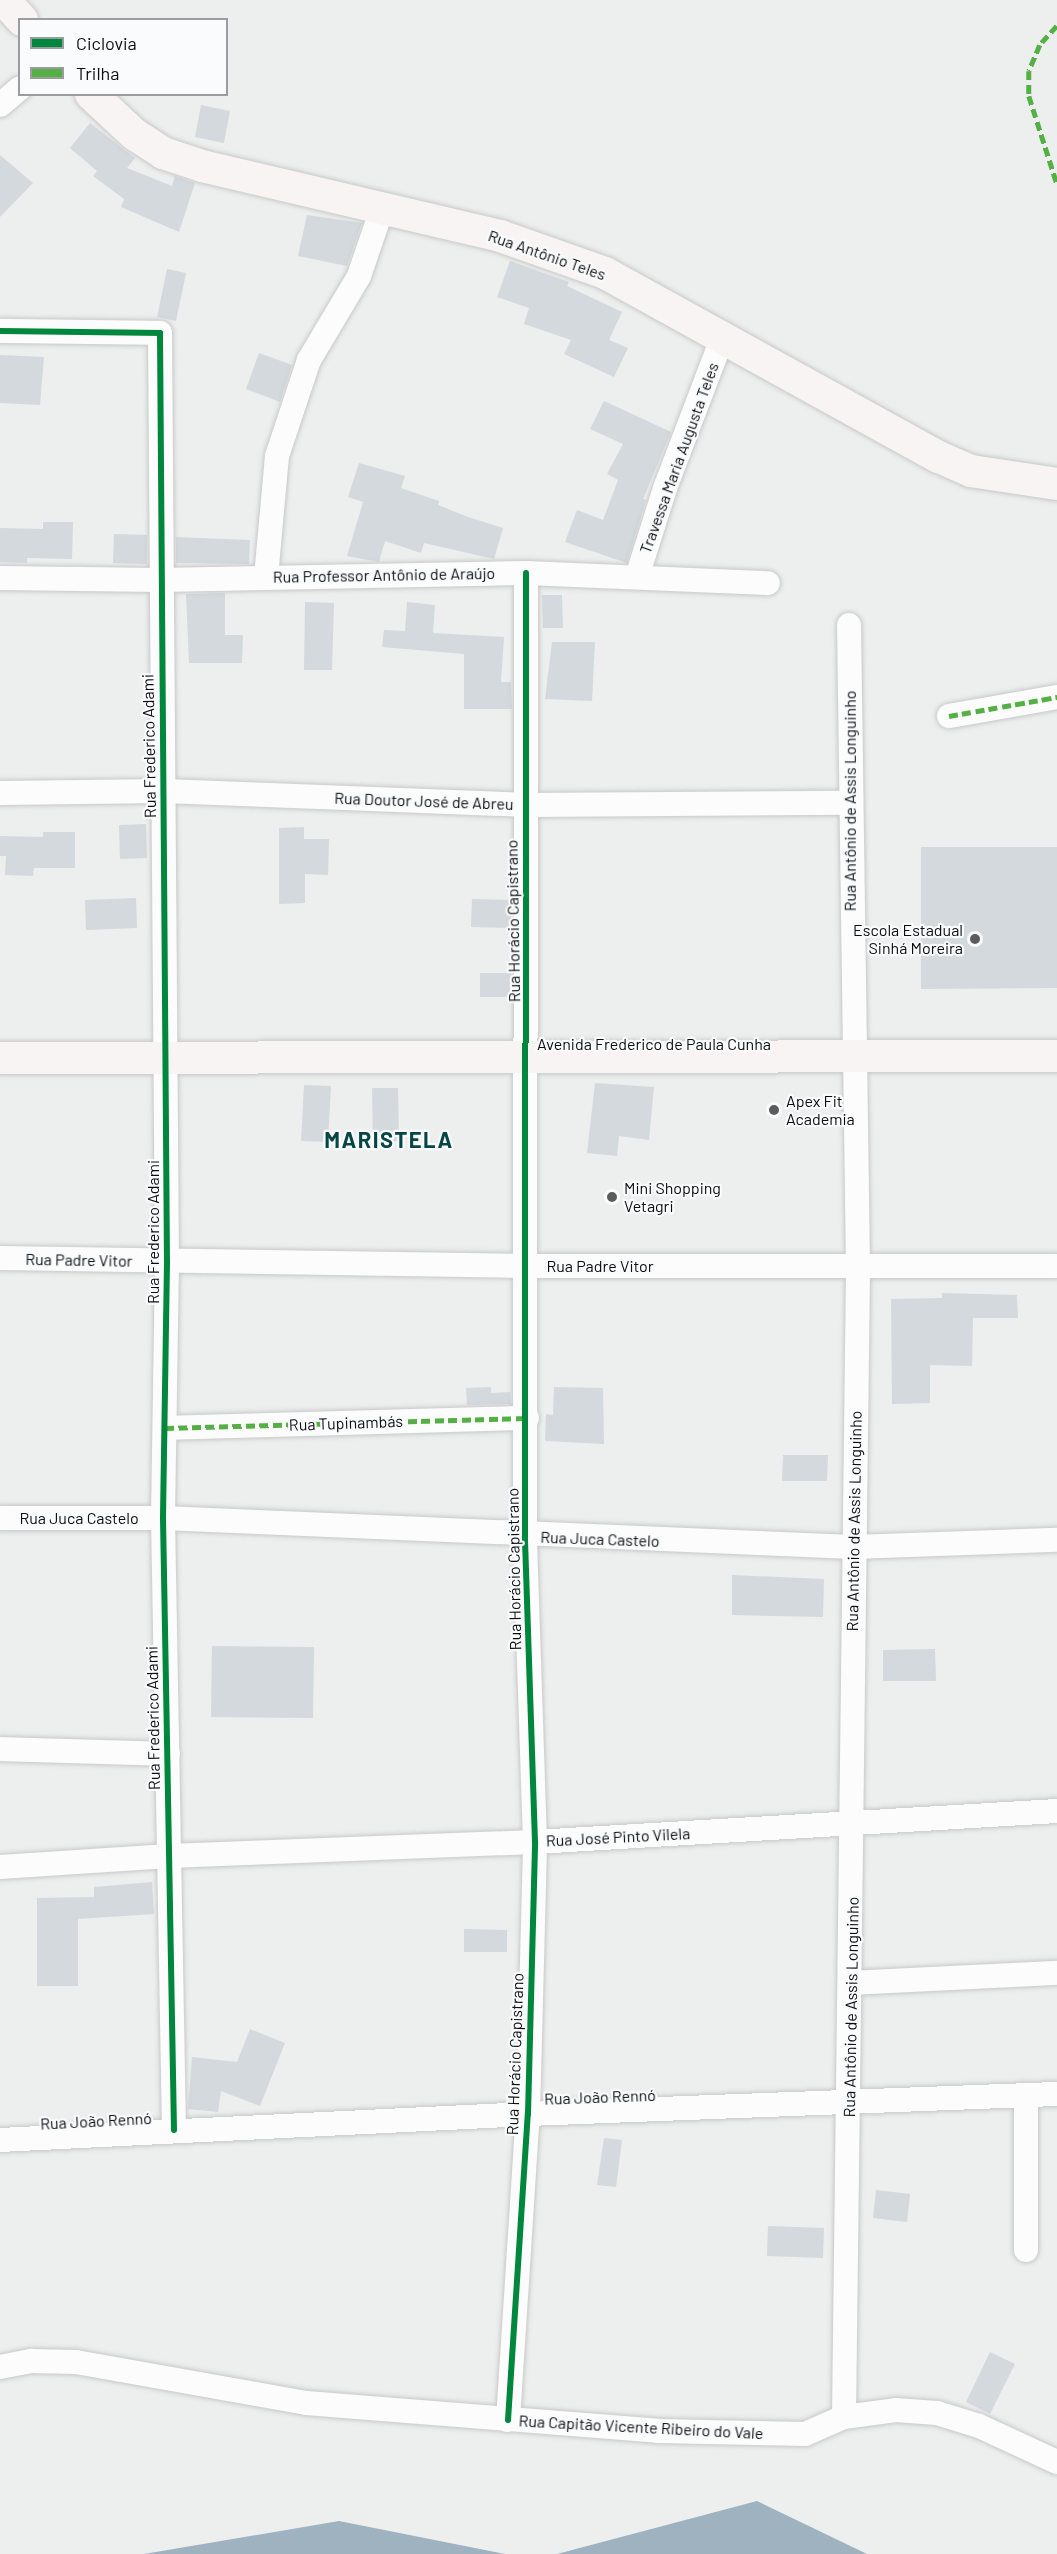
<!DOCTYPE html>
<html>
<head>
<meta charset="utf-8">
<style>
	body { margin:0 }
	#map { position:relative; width:1057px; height:2554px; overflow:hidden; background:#edeeee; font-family:Barlow,sans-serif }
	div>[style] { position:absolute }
	.water>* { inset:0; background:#9eb2bf }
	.building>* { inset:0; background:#d3d9dd }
	.roads { filter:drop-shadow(0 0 2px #c8c9c9) drop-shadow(0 0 2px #c8c9c9) }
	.minor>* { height:24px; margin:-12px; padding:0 12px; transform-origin:12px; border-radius:12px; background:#fcfcfc }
	.major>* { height:32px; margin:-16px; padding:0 16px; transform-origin:16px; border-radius:16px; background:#f8f4f4 }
	.quiet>* { height:4.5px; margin-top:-2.25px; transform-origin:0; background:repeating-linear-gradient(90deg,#54b044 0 9px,transparent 0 13.5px) }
	.cycleway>* { height:6px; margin:-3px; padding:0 3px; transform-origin:3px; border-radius:3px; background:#00873e }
	.dots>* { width:16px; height:16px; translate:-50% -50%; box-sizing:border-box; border:3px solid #f9fbfd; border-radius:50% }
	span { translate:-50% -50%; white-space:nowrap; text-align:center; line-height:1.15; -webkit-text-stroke:4.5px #f9fbfd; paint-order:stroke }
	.street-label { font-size:16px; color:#0d0e0e }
	.poi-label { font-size:16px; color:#0d0e0e }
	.right { translate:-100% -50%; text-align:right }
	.left { translate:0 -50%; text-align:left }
	.district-label { font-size:22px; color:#064745; font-weight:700; letter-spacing:1.5px }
	.legend { position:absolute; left:18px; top:18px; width:210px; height:78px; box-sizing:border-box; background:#f9fbfd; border:2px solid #9b9c9d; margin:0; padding:8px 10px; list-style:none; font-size:18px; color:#0d0e0e }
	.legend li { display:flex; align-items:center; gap:12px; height:30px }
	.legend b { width:30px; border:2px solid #9b9c9d }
</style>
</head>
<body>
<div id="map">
	<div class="water">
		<div style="clip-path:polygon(757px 2501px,867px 2554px,557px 2554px)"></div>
		<div style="clip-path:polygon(339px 2521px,505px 2554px,144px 2554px)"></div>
	</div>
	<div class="building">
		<div style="clip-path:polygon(201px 105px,230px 111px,224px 143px,195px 137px)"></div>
		<div style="clip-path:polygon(90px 123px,135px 158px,127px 168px,172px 186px,175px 176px,195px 183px,179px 232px,121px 207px,124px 199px,93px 176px,97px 171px,70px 148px)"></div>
		<div style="clip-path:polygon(0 155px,33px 183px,0 217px)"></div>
		<div style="clip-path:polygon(307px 215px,362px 223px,347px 266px,298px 256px)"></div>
		<div style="clip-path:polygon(510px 261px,569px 282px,567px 286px,622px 312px,609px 340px,628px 348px,614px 377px,564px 354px,571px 340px,524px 324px,529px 308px,497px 297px)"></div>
		<div style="clip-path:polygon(167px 269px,186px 273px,176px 321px,157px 317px)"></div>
		<div style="clip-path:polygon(259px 353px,292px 365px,280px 402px,246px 389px)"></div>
		<div style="clip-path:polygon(0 355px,44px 357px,40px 405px,0 403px)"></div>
		<div style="clip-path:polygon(604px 401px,671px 432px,643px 499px,646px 500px,627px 563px,565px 542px,577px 510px,603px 520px,618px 480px,607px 474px,623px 444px,590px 429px)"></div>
		<div style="clip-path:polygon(359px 463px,405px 476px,401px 488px,439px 501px,438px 505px,468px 517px,503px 528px,494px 559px,424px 543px,421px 553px,385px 541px,379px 562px,347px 556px,363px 502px,348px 497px)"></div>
		<div style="clip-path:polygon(43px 522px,73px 522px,72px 559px,27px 558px,27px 563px,0 562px,0 528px,43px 529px)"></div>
		<div style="clip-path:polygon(114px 534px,147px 535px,147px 564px,113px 563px)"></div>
		<div style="clip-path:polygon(176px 537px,250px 540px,249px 564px,176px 563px)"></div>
		<div style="clip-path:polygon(225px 593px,225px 635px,243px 635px,242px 663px,189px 663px,186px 594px)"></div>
		<div style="clip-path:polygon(542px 595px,562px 595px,563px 628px,543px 628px)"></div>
		<div style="clip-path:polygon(305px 602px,334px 603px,332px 670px,304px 670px)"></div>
		<div style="clip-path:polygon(407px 602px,435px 605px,433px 633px,504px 637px,501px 682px,511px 682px,512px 709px,464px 709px,464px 654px,382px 647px,384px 630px,405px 631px)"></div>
		<div style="clip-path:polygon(552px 642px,595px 642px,592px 701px,545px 699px)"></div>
		<div style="clip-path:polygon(146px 824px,147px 858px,120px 859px,119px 825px)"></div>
		<div style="clip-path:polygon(304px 827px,304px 839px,329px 839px,328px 875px,305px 874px,305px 903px,279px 904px,279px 828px)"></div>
		<div style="clip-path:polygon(43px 832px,75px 832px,75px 868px,34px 868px,33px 876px,5px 875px,6px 856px,0 856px,0 836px,43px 837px)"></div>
		<div style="clip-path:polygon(921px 847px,1057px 847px,1057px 988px,921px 989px)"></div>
		<div style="clip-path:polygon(136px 898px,137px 928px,86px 930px,85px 900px)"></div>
		<div style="clip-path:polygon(472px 899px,511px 900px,511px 928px,471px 927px)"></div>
		<div style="clip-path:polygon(480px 973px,511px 973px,511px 997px,480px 997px)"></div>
		<div style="clip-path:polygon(595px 1083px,654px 1087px,649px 1140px,619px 1136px,617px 1156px,587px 1153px)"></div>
		<div style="clip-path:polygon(304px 1085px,331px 1086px,328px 1142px,301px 1141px)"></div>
		<div style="clip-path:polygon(372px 1088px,398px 1088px,399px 1141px,373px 1142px)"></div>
		<div style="clip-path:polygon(942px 1293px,1017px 1295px,1018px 1318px,973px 1318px,972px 1366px,930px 1365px,930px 1403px,892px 1404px,891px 1299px,942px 1298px)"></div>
		<div style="clip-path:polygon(491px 1387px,491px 1393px,510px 1392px,511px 1404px,467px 1405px,466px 1388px)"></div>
		<div style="clip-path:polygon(554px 1387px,603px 1388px,604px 1444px,545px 1441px,546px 1414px,553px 1415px)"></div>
		<div style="clip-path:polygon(783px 1455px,828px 1455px,827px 1481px,782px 1481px)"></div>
		<div style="clip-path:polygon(732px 1575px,824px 1579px,823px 1617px,732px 1615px)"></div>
		<div style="clip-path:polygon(212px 1646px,314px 1647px,313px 1718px,211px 1717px)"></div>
		<div style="clip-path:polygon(935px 1649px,936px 1681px,883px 1681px,883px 1650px)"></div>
		<div style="clip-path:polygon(152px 1882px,154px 1914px,78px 1919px,78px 1986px,37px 1986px,37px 1898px,94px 1897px,94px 1887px)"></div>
		<div style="clip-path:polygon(464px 1929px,507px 1930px,507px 1952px,464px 1952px)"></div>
		<div style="clip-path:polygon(250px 2029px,285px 2043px,260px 2106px,221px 2091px,218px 2112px,188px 2109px,192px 2057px,237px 2062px)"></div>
		<div style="clip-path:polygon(604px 2138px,622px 2140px,616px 2187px,597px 2185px)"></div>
		<div style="clip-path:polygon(876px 2190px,910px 2194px,907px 2222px,873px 2218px)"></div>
		<div style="clip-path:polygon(768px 2226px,824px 2228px,823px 2258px,767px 2256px)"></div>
		<div style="clip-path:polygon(990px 2352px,1015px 2364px,990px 2414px,966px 2402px)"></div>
	</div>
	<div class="roads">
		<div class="minor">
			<div style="left:0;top:105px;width:26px;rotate:-40deg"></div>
			<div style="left:0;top:331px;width:160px;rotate:0.7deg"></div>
			<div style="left:160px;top:333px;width:929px;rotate:89.57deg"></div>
			<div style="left:167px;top:1262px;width:256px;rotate:90.9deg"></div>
			<div style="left:163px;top:1518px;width:612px;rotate:88.97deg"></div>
			<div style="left:266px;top:577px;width:121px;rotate:-84.8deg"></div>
			<div style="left:277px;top:456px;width:101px;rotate:-71.6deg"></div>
			<div style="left:309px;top:360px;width:98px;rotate:-59.2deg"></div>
			<div style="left:359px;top:276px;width:71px;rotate:-71.1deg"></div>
			<div style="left:637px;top:577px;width:93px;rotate:-72.5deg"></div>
			<div style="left:665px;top:488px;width:160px;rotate:-69.1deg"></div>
			<div style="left:0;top:578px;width:160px;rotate:0.7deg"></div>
			<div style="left:160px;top:580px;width:366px;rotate:-1.1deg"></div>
			<div style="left:526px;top:573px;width:242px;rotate:2.4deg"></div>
			<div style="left:949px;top:716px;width:110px;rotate:-10deg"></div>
			<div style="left:0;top:793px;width:164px;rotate:-0.7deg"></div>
			<div style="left:164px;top:791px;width:361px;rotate:2.2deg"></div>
			<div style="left:525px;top:805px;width:324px;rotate:-0.4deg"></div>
			<div style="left:0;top:1258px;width:528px;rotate:0.87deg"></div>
			<div style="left:528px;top:1266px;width:529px"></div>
			<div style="left:165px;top:1428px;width:362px;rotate:-1.6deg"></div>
			<div style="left:0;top:1518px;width:163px"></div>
			<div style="left:163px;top:1518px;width:690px;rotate:2.41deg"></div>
			<div style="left:852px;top:1547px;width:205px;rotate:-2deg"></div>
			<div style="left:1px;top:1749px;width:167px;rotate:1.7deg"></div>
			<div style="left:0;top:1867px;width:169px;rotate:-3.7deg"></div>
			<div style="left:169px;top:1856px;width:366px;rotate:-2.2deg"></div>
			<div style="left:535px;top:1842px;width:523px;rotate:-3.4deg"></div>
			<div style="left:851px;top:1983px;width:206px;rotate:-2.8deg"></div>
			<div style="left:1026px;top:2095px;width:155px;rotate:90deg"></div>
			<div style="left:0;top:2140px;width:529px;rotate:-2.82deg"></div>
			<div style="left:528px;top:2114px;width:529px;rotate:-2.17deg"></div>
			<div style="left:0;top:2367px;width:32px;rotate:-11deg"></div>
			<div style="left:31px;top:2361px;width:45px;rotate:1.3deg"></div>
			<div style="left:76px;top:2362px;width:234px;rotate:10.1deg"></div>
			<div style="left:306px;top:2403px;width:353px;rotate:4.5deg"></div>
			<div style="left:658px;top:2431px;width:147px;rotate:1.2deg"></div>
			<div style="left:805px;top:2434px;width:43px;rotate:-23.6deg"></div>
			<div style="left:844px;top:2417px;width:52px;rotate:-7.7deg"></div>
			<div style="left:896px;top:2410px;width:41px;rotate:4.2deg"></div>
			<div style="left:937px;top:2413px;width:44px;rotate:17.2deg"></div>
			<div style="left:979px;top:2426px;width:86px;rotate:24.8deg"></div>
			<div style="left:844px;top:2417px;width:1150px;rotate:-89.3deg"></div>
			<div style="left:858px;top:1267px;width:642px;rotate:-90.8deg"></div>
			<div style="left:508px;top:2420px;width:307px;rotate:-86.3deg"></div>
			<div style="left:528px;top:2114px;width:272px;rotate:-88.5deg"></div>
			<div style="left:535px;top:1842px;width:306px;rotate:-91.9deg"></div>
			<div style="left:525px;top:1536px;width:963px;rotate:-89.94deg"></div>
		</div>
		<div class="major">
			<div style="left:4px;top:0;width:27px;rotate:48deg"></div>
			<div style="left:91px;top:94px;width:59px;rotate:42.9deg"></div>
			<div style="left:134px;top:134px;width:35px;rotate:33deg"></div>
			<div style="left:163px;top:153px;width:41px;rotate:18.4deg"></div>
			<div style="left:202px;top:166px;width:306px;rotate:13.2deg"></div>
			<div style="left:500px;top:236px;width:111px;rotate:19.4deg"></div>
			<div style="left:605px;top:273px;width:381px;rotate:28.9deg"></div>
			<div style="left:939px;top:457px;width:35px;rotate:24deg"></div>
			<div style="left:971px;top:471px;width:87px;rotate:8.6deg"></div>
			<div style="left:0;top:1058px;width:1057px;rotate:-0.11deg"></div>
		</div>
	</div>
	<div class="quiet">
		<div style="left:1057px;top:26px;width:25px;rotate:132deg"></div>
		<div style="left:1040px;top:45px;width:28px;rotate:113deg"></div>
		<div style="left:1029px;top:71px;width:25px;rotate:90deg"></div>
		<div style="left:1029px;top:96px;width:92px;rotate:72.3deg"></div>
		<div style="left:949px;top:716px;width:110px;rotate:-10deg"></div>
		<div style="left:165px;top:1428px;width:362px;rotate:-1.6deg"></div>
	</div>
	<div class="cycleway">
		<div style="left:0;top:331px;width:160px;rotate:0.7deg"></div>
		<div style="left:160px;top:333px;width:929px;rotate:89.57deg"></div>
		<div style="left:167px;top:1262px;width:256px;rotate:90.9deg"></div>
		<div style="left:163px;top:1518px;width:612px;rotate:88.97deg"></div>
		<div style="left:508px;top:2420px;width:307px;rotate:-86.3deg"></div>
		<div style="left:528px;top:2114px;width:272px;rotate:-88.5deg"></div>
		<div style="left:535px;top:1842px;width:306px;rotate:-91.9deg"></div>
		<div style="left:525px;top:1536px;width:963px;rotate:-89.94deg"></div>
	</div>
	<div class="dots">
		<div style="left:975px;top:939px;background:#5b5c5c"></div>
		<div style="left:774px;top:1110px;background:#5b5c5c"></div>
		<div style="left:612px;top:1197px;background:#5b5c5c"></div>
	</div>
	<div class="street-label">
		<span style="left:547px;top:255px;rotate:19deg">Rua Antônio Teles</span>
		<span style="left:679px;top:458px;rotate:-70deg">Travessa Maria Augusta Teles</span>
		<span style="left:384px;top:575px;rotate:-1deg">Rua Professor Antônio de Araújo</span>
		<span style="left:149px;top:746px;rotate:-91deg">Rua Frederico Adami</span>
		<span style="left:424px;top:801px;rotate:2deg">Rua Doutor José de Abreu</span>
		<span style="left:850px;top:801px;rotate:-90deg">Rua Antônio de Assis Longuinho</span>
		<span style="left:513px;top:921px;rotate:-91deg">Rua Horácio Capistrano</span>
		<span style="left:654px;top:1044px">Avenida Frederico de Paula Cunha</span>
		<span style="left:153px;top:1232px;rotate:-90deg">Rua Frederico Adami</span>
		<span style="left:79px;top:1260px;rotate:1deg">Rua Padre Vitor</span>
		<span style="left:600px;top:1266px">Rua Padre Vitor</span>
		<span style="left:346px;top:1423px;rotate:-2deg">Rua Tupinambás</span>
		<span style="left:79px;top:1518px">Rua Juca Castelo</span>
		<span style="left:854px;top:1521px;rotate:-89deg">Rua Antônio de Assis Longuinho</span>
		<span style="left:600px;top:1539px;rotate:2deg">Rua Juca Castelo</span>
		<span style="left:514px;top:1569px;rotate:-91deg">Rua Horácio Capistrano</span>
		<span style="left:153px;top:1718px;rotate:-91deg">Rua Frederico Adami</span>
		<span style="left:618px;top:1837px;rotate:-3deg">Rua José Pinto Vilela</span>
		<span style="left:851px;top:2007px;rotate:-89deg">Rua Antônio de Assis Longuinho</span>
		<span style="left:515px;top:2054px;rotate:-88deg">Rua Horácio Capistrano</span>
		<span style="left:600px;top:2097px;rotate:-2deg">Rua João Rennó</span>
		<span style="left:96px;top:2121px;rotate:-3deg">Rua João Rennó</span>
		<span style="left:641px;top:2427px;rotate:3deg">Rua Capitão Vicente Ribeiro do Vale</span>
	</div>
	<div class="poi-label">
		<span class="right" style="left:963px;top:939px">Escola Estadual<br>Sinhá Moreira</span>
		<span class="left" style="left:786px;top:1110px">Apex Fit<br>Academia</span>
		<span class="left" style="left:624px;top:1197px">Mini Shopping<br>Vetagri</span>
	</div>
	<div class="district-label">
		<span style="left:389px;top:1140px">MARISTELA</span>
	</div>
	<ul class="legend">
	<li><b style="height:8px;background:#00873e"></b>Ciclovia</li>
	<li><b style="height:8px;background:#54b044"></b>Trilha</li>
	</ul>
</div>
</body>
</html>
